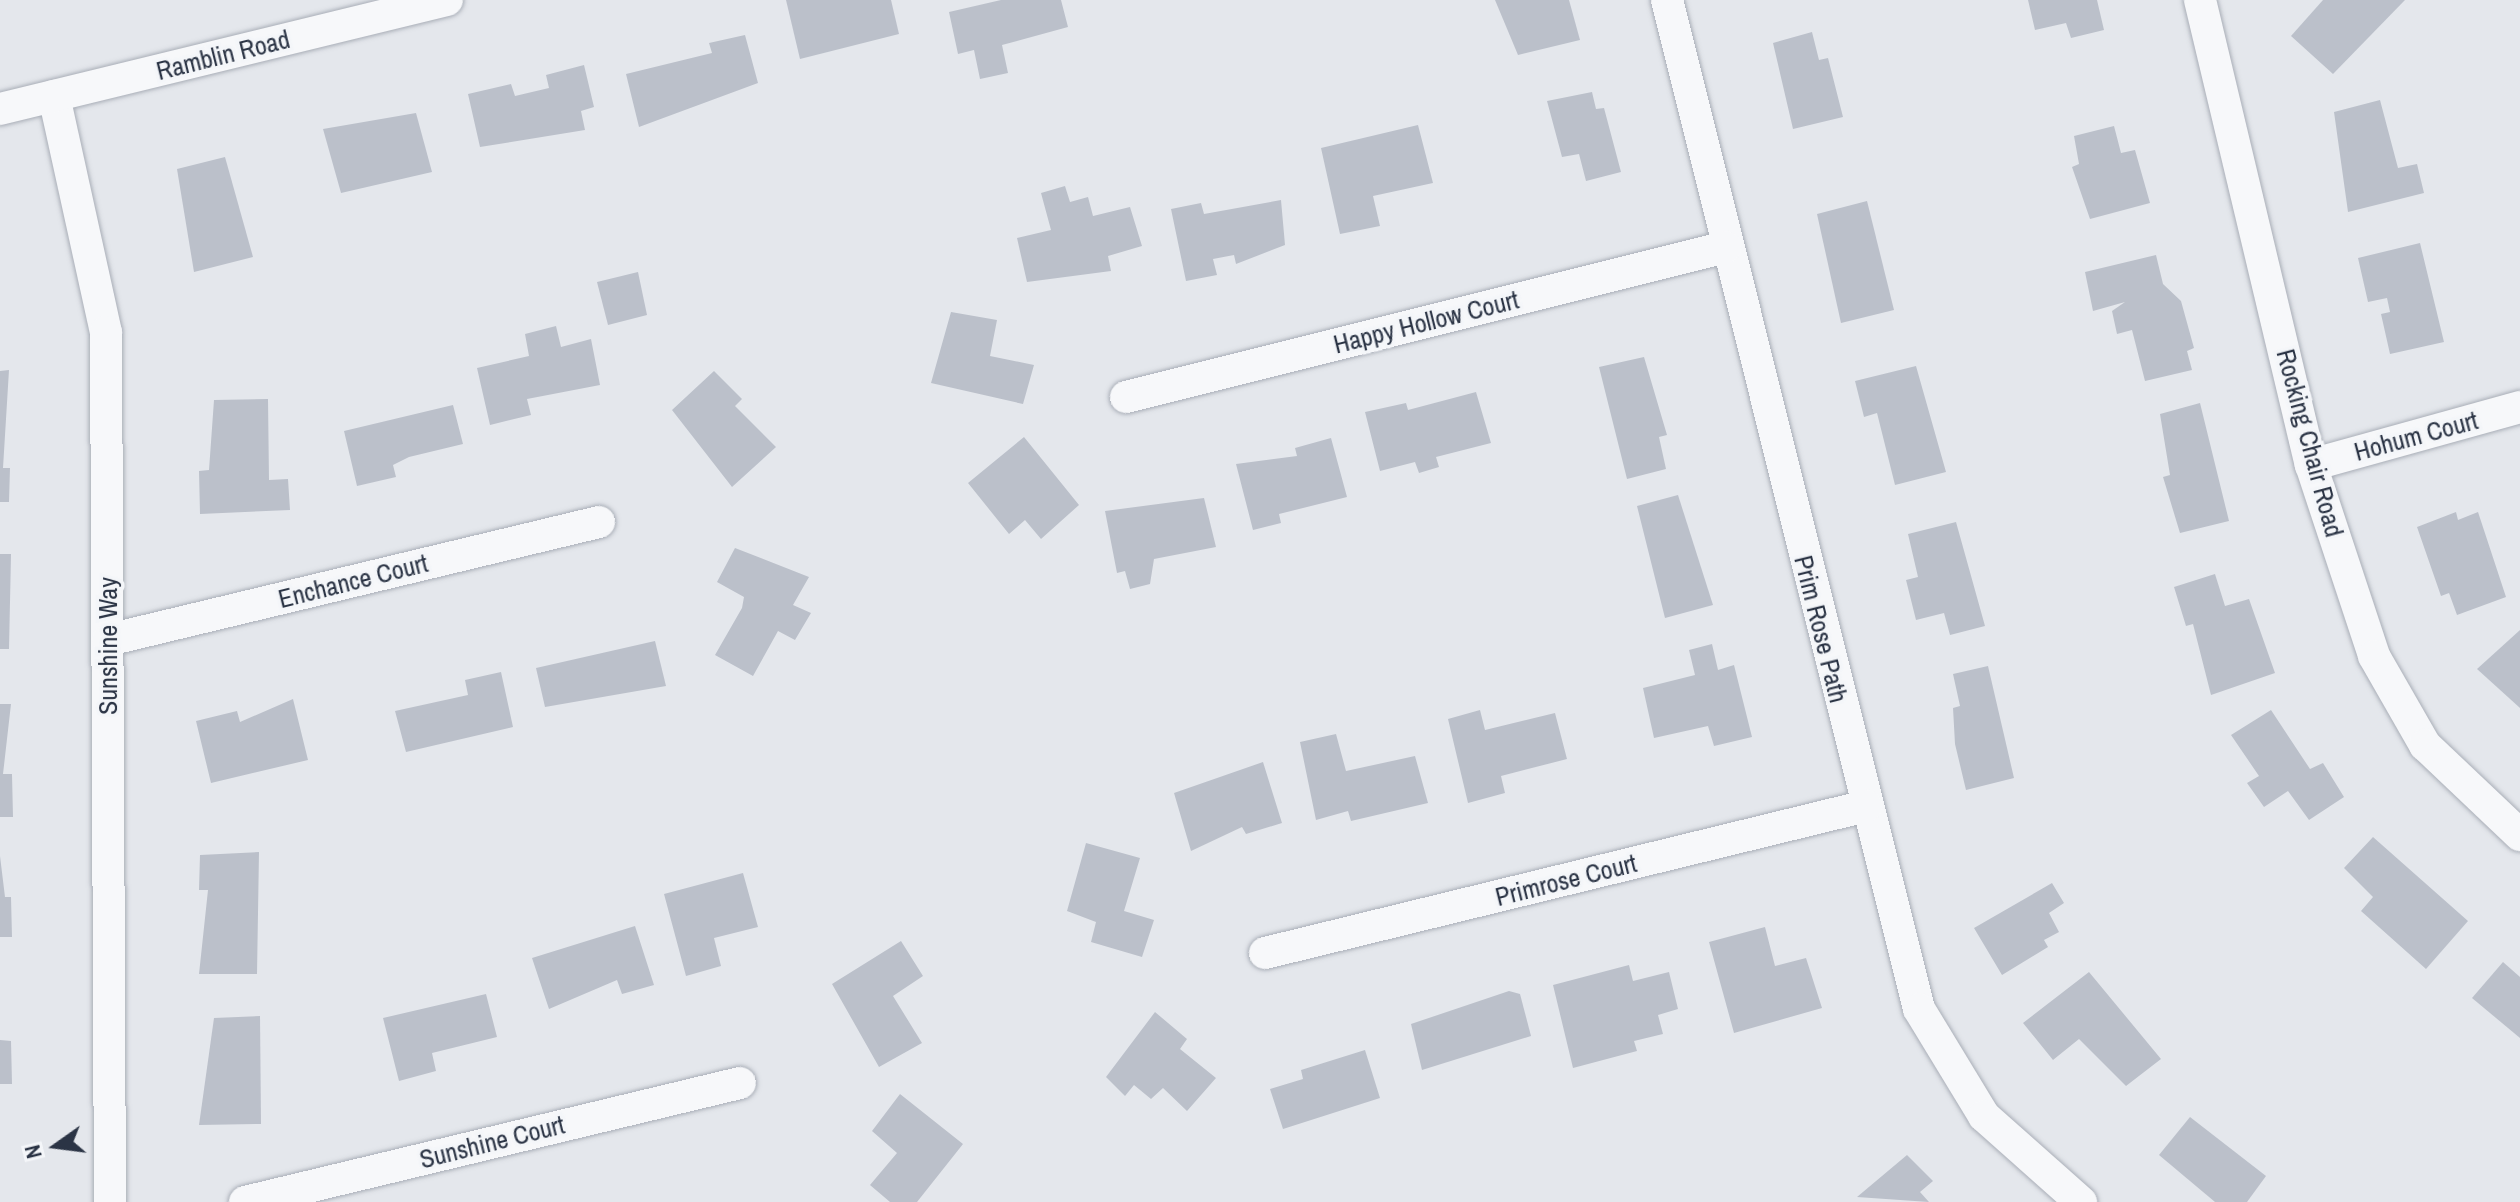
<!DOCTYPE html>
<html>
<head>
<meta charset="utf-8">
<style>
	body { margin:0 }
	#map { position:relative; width:2520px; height:1202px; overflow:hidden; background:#e4e7ec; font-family:"Archivo Narrow",sans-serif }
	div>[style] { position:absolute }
	.building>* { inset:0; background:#bbc0ca }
	.roads { filter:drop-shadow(0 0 2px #a9aeb7) drop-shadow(0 0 2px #a9aeb7) }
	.minor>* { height:32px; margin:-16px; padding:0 16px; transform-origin:16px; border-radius:16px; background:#f7f8fa }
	span { translate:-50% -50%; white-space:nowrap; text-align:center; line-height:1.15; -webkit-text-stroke:7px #f4f6f9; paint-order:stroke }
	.street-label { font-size:26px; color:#2b3445 }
	.north { position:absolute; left:16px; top:1106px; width:80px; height:80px; -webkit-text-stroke:6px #f4f6f9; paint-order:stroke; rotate:256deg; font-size:22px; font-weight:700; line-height:32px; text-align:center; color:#2b3445 }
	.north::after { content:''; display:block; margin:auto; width:28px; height:36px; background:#2b3445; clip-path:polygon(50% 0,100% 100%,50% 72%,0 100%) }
</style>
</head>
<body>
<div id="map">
	<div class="building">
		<div style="clip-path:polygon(786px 0,891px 0,899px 34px,800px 59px)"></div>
		<div style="clip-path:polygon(1001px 0,1061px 0,1068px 27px,1002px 45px,1008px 73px,980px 79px,974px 50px,958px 54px,949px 12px)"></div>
		<div style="clip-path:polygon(1495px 0,1569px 0,1580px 40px,1518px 55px)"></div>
		<div style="clip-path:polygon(2028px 0,2097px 0,2104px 30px,2071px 38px,2066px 23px,2035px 30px)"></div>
		<div style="clip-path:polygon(2323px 0,2405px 0,2333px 74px,2291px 36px)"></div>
		<div style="clip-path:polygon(1812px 32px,1819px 60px,1828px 58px,1843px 117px,1793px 129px,1773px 43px)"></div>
		<div style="clip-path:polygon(745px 35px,758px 83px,639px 127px,626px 74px,712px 53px,709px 43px)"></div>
		<div style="clip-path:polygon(584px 65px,594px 107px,581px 111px,585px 130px,480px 147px,468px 94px,511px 84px,515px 96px,549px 88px,546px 75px)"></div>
		<div style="clip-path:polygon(1592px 92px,1596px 109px,1604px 108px,1621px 172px,1586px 181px,1579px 154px,1562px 157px,1547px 101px)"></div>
		<div style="clip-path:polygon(2380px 100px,2398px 168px,2417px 164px,2424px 193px,2348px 212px,2334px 112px)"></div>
		<div style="clip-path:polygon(416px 113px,432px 172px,341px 193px,323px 129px)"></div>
		<div style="clip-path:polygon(1418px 125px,1433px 183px,1373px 196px,1380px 226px,1340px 234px,1321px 148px)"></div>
		<div style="clip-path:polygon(2114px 126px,2121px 153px,2135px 150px,2150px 203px,2090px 219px,2072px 167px,2079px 164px,2074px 136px)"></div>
		<div style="clip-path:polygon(225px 157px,253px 257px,194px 272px,177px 169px)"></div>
		<div style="clip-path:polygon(1065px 186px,1070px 202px,1088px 197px,1093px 216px,1130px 207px,1142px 246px,1108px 256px,1111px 271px,1027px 282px,1017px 238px,1051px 230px,1041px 193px)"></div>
		<div style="clip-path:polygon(1281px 200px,1285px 245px,1236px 264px,1234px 255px,1213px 259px,1217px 275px,1186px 281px,1171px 209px,1201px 203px,1204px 214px)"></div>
		<div style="clip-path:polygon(1867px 201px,1894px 310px,1841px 323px,1817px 214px)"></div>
		<div style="clip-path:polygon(2420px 243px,2444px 342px,2390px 354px,2381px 314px,2390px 312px,2387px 298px,2368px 302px,2358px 258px)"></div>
		<div style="clip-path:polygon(2156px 255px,2163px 284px,2181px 301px,2194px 348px,2187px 351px,2192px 370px,2145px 381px,2132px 330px,2117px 334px,2112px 311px,2125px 302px,2093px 311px,2085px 272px)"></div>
		<div style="clip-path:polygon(638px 272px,647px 315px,608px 325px,597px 282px)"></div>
		<div style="clip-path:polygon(951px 312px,997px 320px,990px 356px,1034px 365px,1023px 404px,931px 383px)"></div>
		<div style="clip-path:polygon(556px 326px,561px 347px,591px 339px,600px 385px,527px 399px,531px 415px,490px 425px,477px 368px,529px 356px,525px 334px)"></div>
		<div style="clip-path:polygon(1644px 357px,1667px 435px,1659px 437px,1666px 469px,1627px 479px,1599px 367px)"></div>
		<div style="clip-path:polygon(1916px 366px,1946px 472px,1895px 485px,1877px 413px,1864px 417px,1855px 381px)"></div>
		<div style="clip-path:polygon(9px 370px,3px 468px,10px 468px,9px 502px,0 502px,0 371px)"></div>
		<div style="clip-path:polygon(714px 371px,742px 399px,735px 406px,776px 447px,732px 487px,672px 410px)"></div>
		<div style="clip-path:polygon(1476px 392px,1491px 443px,1436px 457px,1439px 467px,1419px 473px,1415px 462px,1380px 471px,1365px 412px,1406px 403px,1408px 410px)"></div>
		<div style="clip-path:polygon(268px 399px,269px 480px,288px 479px,290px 510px,200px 514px,199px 471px,209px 470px,214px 400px)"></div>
		<div style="clip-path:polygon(2200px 403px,2229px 521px,2180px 533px,2163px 477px,2170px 475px,2160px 414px)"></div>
		<div style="clip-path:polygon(453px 405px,463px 444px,409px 457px,393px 465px,396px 477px,357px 486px,344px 431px)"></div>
		<div style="clip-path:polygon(1024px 437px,1079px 505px,1041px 539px,1025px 520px,1009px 534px,968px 483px)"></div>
		<div style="clip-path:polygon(1331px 438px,1347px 497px,1279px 514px,1281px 523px,1253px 530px,1236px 464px,1297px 456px,1295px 448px)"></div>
		<div style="clip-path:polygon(1678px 495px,1713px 605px,1665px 618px,1637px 506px)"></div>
		<div style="clip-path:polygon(1204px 498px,1216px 547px,1154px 559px,1150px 584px,1130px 589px,1125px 571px,1117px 573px,1105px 511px)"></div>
		<div style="clip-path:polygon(2456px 512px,2458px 520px,2478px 512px,2506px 597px,2457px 615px,2449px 593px,2441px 596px,2417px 527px)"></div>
		<div style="clip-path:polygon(1956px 522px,1985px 626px,1950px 635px,1944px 613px,1916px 620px,1906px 580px,1918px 577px,1908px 534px)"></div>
		<div style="clip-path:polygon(735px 548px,809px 577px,793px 605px,811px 613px,795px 640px,778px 631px,753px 676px,715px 655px,742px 608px,744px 597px,717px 582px)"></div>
		<div style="clip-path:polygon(0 554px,11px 554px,9px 649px,0 649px)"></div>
		<div style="clip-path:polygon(2215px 574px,2225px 606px,2249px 599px,2275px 673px,2211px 695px,2193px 624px,2186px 626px,2174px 587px)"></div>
		<div style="clip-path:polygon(2520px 630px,2520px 708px,2477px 669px)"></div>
		<div style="clip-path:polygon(655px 641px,666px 686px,545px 707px,536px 668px)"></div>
		<div style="clip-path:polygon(1712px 644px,1718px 670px,1734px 665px,1752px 737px,1714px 746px,1708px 726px,1654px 738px,1643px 688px,1695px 675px,1689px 650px)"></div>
		<div style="clip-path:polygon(1988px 666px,2014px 778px,1966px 790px,1955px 744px,1953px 708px,1960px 706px,1953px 674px)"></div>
		<div style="clip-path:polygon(501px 672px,513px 727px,406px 752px,395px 711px,468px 695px,465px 680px)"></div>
		<div style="clip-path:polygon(293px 699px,308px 760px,211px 783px,196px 721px,237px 711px,240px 722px)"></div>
		<div style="clip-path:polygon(0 704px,11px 704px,3px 774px,12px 774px,13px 817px,0 817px)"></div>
		<div style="clip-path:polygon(1480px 710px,1485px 730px,1555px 713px,1567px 759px,1501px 776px,1505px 793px,1468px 803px,1448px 719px)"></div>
		<div style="clip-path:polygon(2271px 710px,2310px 769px,2323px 763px,2344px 797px,2309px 820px,2288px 791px,2264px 807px,2247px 783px,2259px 776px,2231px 735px)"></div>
		<div style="clip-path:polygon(1336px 734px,1346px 771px,1415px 756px,1428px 803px,1351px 821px,1348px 811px,1316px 820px,1300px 742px)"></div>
		<div style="clip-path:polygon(1263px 762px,1282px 823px,1246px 834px,1242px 827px,1191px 851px,1174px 793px)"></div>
		<div style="clip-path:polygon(2373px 837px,2468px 921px,2426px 969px,2361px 911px,2373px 897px,2344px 868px)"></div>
		<div style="clip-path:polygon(1086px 843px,1140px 858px,1124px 911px,1154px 920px,1142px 957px,1091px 942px,1096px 922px,1067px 911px)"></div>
		<div style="clip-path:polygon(259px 852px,257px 974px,199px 974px,208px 890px,199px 890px,200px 855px)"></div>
		<div style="clip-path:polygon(0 856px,5px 897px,11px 897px,12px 937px,0 937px)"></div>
		<div style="clip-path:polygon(743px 873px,758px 927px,714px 938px,721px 966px,686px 976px,664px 894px)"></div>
		<div style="clip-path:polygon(2052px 883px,2064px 903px,2049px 913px,2059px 932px,2044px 940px,2048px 947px,2002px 975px,1974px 928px)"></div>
		<div style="clip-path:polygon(635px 926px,654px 985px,622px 994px,617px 980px,549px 1009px,532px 958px)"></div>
		<div style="clip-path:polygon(1765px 927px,1775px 966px,1806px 958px,1822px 1008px,1734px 1033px,1709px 942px)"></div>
		<div style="clip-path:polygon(901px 941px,923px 976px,893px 996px,922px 1043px,879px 1067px,832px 984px)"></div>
		<div style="clip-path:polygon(2503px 962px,2520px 977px,2520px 1038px,2472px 998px)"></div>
		<div style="clip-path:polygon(1629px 965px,1633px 981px,1669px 972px,1678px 1009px,1658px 1015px,1663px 1034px,1634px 1041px,1637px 1051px,1573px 1068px,1553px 985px)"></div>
		<div style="clip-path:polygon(2089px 972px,2161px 1059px,2126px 1086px,2079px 1039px,2053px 1060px,2023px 1023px)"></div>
		<div style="clip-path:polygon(1509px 991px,1520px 994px,1531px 1036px,1422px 1070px,1411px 1024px)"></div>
		<div style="clip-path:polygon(486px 994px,497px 1037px,432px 1053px,436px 1071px,399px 1081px,383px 1018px)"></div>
		<div style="clip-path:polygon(1155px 1012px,1187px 1039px,1180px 1049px,1216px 1078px,1187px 1111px,1163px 1088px,1151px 1099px,1134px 1085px,1125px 1096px,1106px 1077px)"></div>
		<div style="clip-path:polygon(260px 1016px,261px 1124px,199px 1125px,214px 1018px)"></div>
		<div style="clip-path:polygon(0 1040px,11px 1041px,12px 1084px,0 1084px)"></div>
		<div style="clip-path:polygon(1365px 1050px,1380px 1098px,1283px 1129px,1270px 1089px,1303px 1079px,1301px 1070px)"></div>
		<div style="clip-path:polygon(900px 1094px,963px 1144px,917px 1202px,890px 1202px,870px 1185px,897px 1153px,872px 1131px)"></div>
		<div style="clip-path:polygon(2190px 1117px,2266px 1176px,2247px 1202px,2215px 1202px,2159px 1155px)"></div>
		<div style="clip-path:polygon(1907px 1155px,1933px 1181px,1920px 1192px,1929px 1202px,1857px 1197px)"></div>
	</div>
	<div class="roads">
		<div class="minor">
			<div style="left:1667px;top:0;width:1040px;rotate:75.98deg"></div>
			<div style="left:1919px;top:1009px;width:125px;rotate:58.7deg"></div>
			<div style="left:1984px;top:1116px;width:130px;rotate:41.6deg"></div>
			<div style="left:2200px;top:0;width:478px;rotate:76.6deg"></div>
			<div style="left:2311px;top:465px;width:201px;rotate:71.7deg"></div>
			<div style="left:2374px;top:656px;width:103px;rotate:60.2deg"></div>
			<div style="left:2425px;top:745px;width:131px;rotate:43.5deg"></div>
			<div style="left:54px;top:96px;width:242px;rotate:77.6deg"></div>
			<div style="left:106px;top:332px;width:870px;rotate:89.74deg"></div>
			<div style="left:0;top:109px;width:460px;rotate:-13.7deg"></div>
			<div style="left:1126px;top:397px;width:618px;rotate:-14.04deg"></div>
			<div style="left:2311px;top:465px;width:217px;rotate:-15.5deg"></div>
			<div style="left:108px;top:640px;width:505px;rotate:-13.51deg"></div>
			<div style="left:1265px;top:953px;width:619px;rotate:-13.74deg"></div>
			<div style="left:245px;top:1202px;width:509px;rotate:-13.52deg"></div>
		</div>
	</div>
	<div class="street-label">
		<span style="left:223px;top:55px;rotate:-14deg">Ramblin Road</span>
		<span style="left:1426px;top:322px;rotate:-14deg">Happy Hollow Court</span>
		<span style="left:2416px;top:436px;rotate:-15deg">Hohum Court</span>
		<span style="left:2310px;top:443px;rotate:75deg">Rocking Chair Road</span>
		<span style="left:353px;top:581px;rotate:-14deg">Enchance Court</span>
		<span style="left:1821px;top:629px;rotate:76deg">Prim Rose Path</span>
		<span style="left:108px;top:646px;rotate:-90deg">Sunshine Way</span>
		<span style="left:1566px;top:880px;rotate:-14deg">Primrose Court</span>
		<span style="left:492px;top:1142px;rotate:-14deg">Sunshine Court</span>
	</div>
	<div class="north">N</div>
</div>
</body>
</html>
